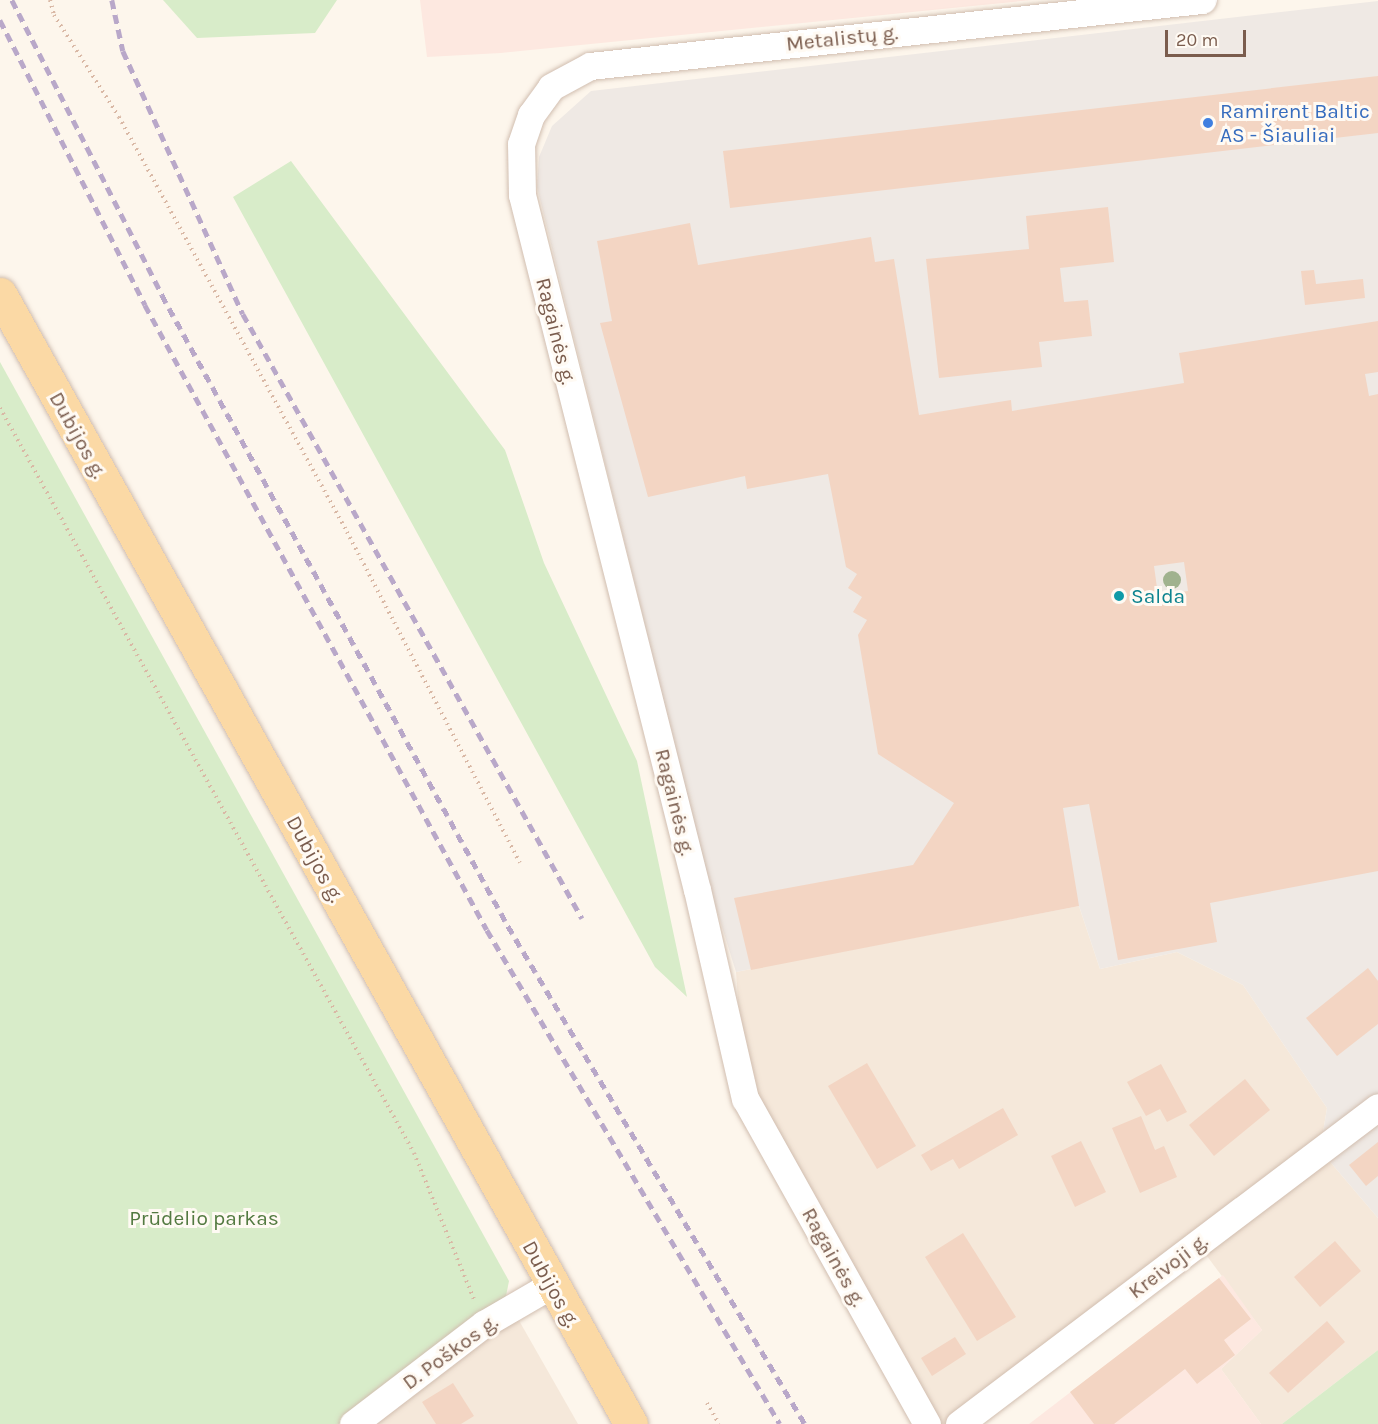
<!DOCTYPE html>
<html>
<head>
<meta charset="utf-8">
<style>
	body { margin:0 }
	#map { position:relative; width:1378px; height:1424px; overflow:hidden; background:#fdf6ec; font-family:Karla,sans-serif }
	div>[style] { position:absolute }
	.residential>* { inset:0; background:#f5e8da }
	.commercial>* { inset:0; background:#fde8e0 }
	.industrial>* { inset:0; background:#efe9e4 }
	.green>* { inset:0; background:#d8ecc9 }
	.building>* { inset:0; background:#f3d5c3 }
	.path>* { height:4px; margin-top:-2px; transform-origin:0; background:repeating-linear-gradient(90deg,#d9b8a5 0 1.5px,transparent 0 6px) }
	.roads { filter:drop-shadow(0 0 2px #d1beb0) drop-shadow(0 0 2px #d1beb0) }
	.minor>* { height:27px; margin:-13.5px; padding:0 13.5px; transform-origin:13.5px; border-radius:13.5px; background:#fff }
	.major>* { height:33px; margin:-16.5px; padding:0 16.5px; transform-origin:16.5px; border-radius:16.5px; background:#fbd9a5 }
	.rail>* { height:4.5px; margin-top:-2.25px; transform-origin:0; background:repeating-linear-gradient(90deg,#b9a8c9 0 9px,transparent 0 15px) }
	.trees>* { width:18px; height:18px; margin:-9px; border-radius:50%; background:#a0b28e }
	.dots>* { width:16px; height:16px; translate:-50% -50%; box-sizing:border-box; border:3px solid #fffaf3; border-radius:50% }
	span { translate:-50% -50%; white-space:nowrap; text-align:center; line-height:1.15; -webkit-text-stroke:6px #fffaf3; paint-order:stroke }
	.street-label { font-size:21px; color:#7a5c4d }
	.shop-label { font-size:21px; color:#366cbe }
	.left { translate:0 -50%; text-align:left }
	.culture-label { font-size:21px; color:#0d838f }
	.park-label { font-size:21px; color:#537a41 }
	.scale { position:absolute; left:1165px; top:30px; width:81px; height:27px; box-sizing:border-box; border:3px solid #7a5c4d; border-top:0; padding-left:8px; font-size:18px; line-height:21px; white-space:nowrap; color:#7a5c4d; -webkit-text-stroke:4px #fffaf3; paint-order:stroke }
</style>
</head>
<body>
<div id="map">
	<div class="residential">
		<div style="clip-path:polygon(1079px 906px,1100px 969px,1177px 952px,1243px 985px,1327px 1108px,1320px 1150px,1378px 1218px,1378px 1350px,1282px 1424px,1261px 1424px,1221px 1369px,1262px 1330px,1198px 1244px,959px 1424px,927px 1424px,745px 1099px,736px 972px)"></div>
		<div style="clip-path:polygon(517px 1317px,578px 1424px,353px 1424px)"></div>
	</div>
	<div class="commercial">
		<div style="clip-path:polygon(420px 0,1032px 0,501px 53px,427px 57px)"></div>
		<div style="clip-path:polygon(1223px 1275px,1262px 1330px,1221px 1369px,1261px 1424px,1029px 1424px)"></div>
	</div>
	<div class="industrial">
		<div style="clip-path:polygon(1378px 1px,1378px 1218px,1320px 1150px,1327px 1108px,1243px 985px,1177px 952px,1100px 969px,1079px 906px,736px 972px,709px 885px,537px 187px,539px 157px,552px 126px,591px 91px)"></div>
	</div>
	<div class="green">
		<div style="clip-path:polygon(163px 0,337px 0,315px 33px,197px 38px)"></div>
		<div style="clip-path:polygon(291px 161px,505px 450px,544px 563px,637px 761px,687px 997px,655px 967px,233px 197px)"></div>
		<div style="clip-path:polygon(0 362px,509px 1281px,506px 1296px,353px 1424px,0 1424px)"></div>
		<div style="clip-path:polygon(1378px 1350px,1378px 1424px,1282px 1424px)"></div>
	</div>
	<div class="building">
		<div style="clip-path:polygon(1378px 76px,1378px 133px,730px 208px,723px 151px)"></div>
		<div style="clip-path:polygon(1108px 207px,1114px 262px,1060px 268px,1064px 302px,1088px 300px,1092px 336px,1039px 342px,1042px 367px,939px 378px,926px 259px,1029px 249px,1026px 216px)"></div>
		<div style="clip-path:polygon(evenodd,690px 223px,698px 265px,871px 237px,875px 262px,894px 259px,919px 415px,1011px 400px,1012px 411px,1184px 383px,1179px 353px,1378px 321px,1378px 372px,1365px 374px,1369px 396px,1378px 394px,1378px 871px,1210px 903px,1217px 942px,1118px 960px,1089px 804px,1063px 808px,1079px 906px,751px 970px,734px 898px,913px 865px,954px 803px,878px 754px,858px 635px,867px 620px,853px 612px,862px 597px,848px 588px,857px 574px,846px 567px,828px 474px,747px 489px,745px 476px,648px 497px,600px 323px,612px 321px,597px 241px,690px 223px,1184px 562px,1188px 591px,1158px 595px,1154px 566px,1184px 562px)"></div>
		<div style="clip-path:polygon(1314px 270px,1316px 284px,1363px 279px,1365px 298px,1305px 305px,1301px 271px)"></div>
		<div style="clip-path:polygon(1368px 968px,1378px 981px,1378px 1024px,1337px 1056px,1306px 1018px)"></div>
		<div style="clip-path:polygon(867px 1063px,916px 1146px,877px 1169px,828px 1086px)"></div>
		<div style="clip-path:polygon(1161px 1064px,1187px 1112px,1167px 1122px,1160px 1109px,1146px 1116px,1127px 1082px)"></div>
		<div style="clip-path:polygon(1245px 1079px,1270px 1110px,1214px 1156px,1189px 1125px)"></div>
		<div style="clip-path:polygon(1003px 1108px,1018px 1135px,959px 1169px,953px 1159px,931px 1171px,921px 1155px)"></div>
		<div style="clip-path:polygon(1141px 1116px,1155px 1150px,1164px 1146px,1177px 1177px,1140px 1193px,1112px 1128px)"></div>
		<div style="clip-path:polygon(1081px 1141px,1106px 1192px,1075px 1207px,1051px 1156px)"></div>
		<div style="clip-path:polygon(1378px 1142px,1378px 1176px,1366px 1186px,1349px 1165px)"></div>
		<div style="clip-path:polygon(963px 1233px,1016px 1317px,977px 1341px,925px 1257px)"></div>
		<div style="clip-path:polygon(1335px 1241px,1361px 1271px,1320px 1307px,1294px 1277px)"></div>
		<div style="clip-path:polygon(1219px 1278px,1251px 1319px,1224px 1340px,1235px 1355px,1197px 1384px,1185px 1369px,1114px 1424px,1094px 1424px,1070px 1392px)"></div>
		<div style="clip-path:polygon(1327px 1321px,1345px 1342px,1288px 1393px,1269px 1373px)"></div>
		<div style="clip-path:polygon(955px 1337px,966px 1354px,932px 1376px,921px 1358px)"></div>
		<div style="clip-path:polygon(453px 1383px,474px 1416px,461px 1424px,436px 1424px,422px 1402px)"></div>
	</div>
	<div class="path">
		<div style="left:50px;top:0;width:16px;rotate:75deg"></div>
		<div style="left:54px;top:15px;width:121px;rotate:57.5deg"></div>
		<div style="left:119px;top:117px;width:474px;rotate:61.2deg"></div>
		<div style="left:347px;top:532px;width:373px;rotate:62.4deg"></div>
		<div style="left:0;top:408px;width:852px;rotate:60.94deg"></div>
		<div style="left:414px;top:1153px;width:158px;rotate:67.7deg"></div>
		<div style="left:707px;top:1403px;width:24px;rotate:60deg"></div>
	</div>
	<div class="roads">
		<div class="minor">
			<div style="left:353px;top:1424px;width:165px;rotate:-37.4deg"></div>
			<div style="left:484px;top:1324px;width:78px;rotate:-30.2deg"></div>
			<div style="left:927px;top:1424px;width:372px;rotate:-119.2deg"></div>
			<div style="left:745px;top:1099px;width:214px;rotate:-102.9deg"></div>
			<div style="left:697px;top:890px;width:717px;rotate:-104.13deg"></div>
			<div style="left:522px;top:195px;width:51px;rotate:-91.1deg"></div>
			<div style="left:521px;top:144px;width:31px;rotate:-71deg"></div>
			<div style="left:531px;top:115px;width:34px;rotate:-54deg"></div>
			<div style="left:551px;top:87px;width:44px;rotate:-28.3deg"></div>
			<div style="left:590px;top:66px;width:616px;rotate:-6.16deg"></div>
			<div style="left:959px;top:1424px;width:525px;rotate:-37.11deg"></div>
		</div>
		<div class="major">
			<div style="left:0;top:294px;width:1294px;rotate:60.82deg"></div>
		</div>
	</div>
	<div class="rail">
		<div style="left:12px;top:0;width:331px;rotate:63deg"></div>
		<div style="left:162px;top:295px;width:720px;rotate:61.26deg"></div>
		<div style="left:508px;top:926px;width:580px;rotate:59.19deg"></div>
		<div style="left:112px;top:0;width:52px;rotate:77.8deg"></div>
		<div style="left:123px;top:51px;width:289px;rotate:65.5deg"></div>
		<div style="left:243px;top:314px;width:693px;rotate:60.7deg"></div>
		<div style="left:0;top:20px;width:320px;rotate:63deg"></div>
		<div style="left:145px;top:305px;width:712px;rotate:61.31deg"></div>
		<div style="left:487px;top:930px;width:574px;rotate:59.33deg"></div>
	</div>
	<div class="trees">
		<div style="left:1172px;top:580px"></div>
	</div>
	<div class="dots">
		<div style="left:1208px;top:123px;background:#3f7fe0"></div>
		<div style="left:1119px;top:596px;background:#0f9aa8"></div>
	</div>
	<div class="street-label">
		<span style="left:842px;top:38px;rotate:-6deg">Metalistų g.</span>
		<span style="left:556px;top:331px;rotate:76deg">Ragainės g.</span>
		<span style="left:78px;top:435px;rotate:61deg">Dubijos g.</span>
		<span style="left:675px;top:802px;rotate:76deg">Ragainės g.</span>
		<span style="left:315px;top:859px;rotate:61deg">Dubijos g.</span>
		<span style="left:834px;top:1257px;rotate:61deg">Ragainės g.</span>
		<span style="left:1168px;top:1266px;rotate:-37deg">Kreivoji g.</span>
		<span style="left:551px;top:1284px;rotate:61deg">Dubijos g.</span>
		<span style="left:450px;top:1352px;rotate:-36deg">D. Poškos g.</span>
	</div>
	<div class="shop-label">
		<span class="left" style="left:1220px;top:123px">Ramirent Baltic<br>AS - Šiauliai</span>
	</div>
	<div class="culture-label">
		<span class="left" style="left:1131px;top:596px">Salda</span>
	</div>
	<div class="park-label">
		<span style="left:204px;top:1218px">Prūdelio parkas</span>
	</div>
	<div class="scale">20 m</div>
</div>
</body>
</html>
